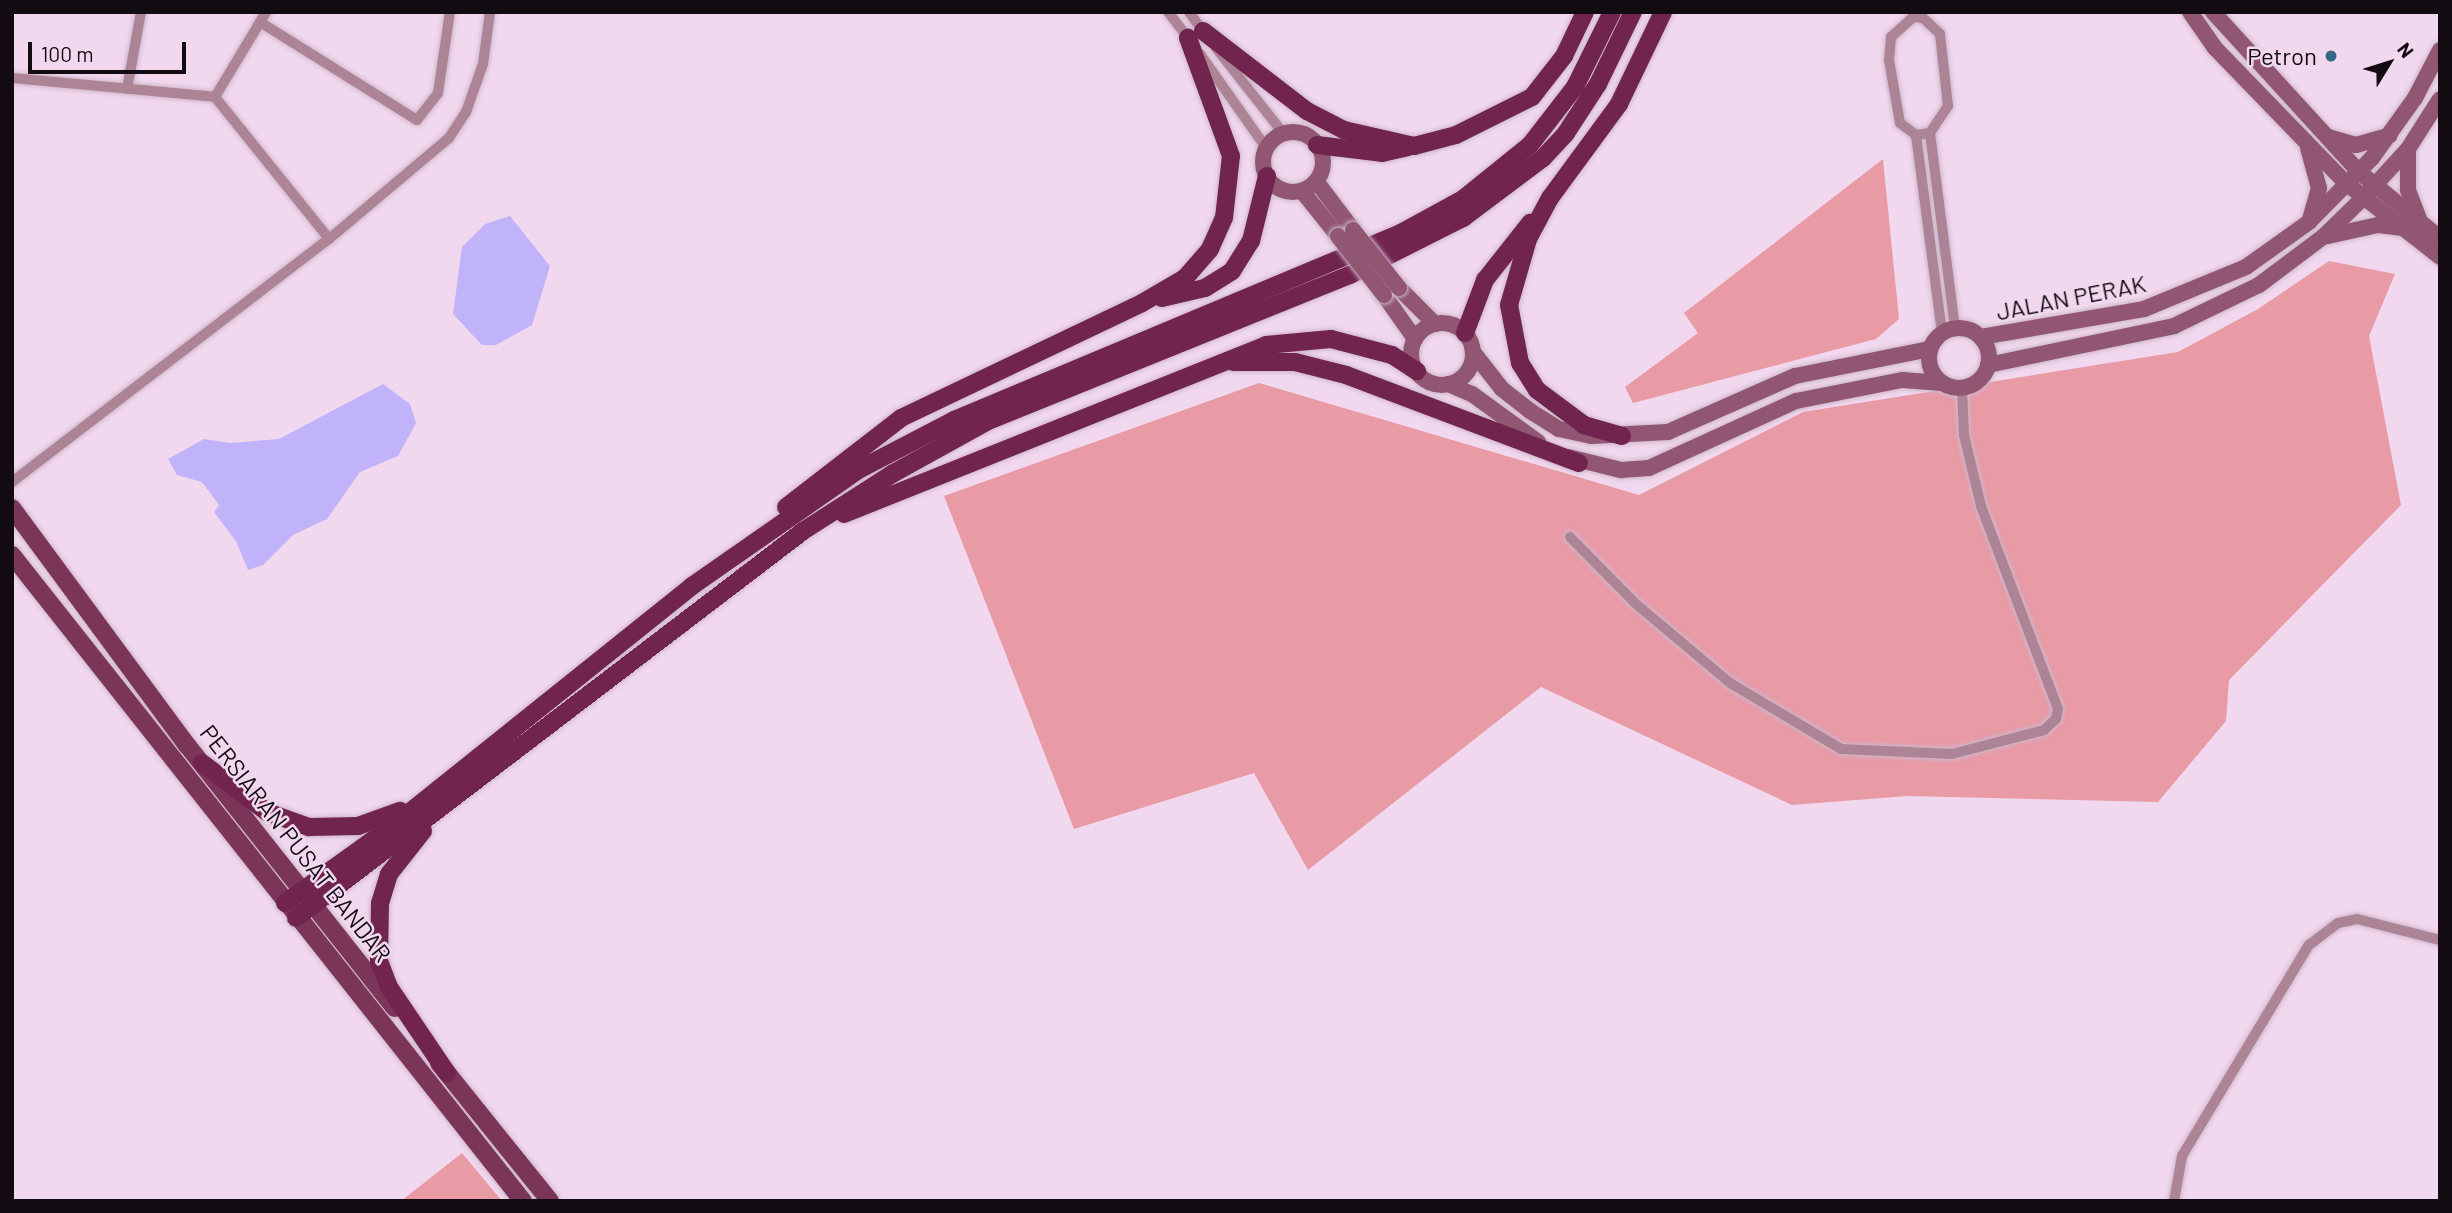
<!DOCTYPE html>
<html>
<head>
<meta charset="utf-8">
<style>
	body { margin:0 }
	#map { position:relative; width:2452px; height:1213px; overflow:hidden; background:#f2d8ee; font-family:Barlow,sans-serif }
	div>[style] { position:absolute }
	.green>* { inset:0; background:#e89aa5 }
	.water>* { inset:0; background:#c0b3fa }
	.roads { filter:drop-shadow(0 0 2px #ceb7cb) drop-shadow(0 0 2px #ceb7cb) }
	.minor>* { height:10px; margin:-5px; padding:0 5px; transform-origin:5px; border-radius:5px; background:#ad8496 }
	.secondary>* { height:16px; margin:-8px; padding:0 8px; transform-origin:8px; border-radius:8px; background:#915672 }
	.secondary>.ring { margin:-8px; padding:0; box-sizing:content-box; background:none; border:16px solid #915672; border-radius:50% }
	.primary>* { height:18px; margin:-9px; padding:0 9px; transform-origin:9px; border-radius:9px; background:#7b3558 }
	.trunk>* { height:18px; margin:-9px; padding:0 9px; transform-origin:9px; border-radius:9px; background:#71244e }
	.bridges { filter:drop-shadow(0 0 2px #ceb7cb) drop-shadow(0 0 2px #ceb7cb) }
	.secondary-bridge>* { height:16px; margin:-8px; padding:0 8px; transform-origin:8px; border-radius:8px; background:#915672 }
	.dots>* { width:19px; height:19px; translate:-50% -50%; box-sizing:border-box; border:4px solid #f2d8ee; border-radius:50% }
	span { translate:-50% -50%; white-space:nowrap; text-align:center; line-height:1.15; -webkit-text-stroke:5px #f2d8ee; paint-order:stroke }
	.poi-label { font-size:24px; color:#130b12 }
	.right { translate:-100% -50%; text-align:right }
	.street-label { font-size:24px; color:#130b12 }
	.frame { position:absolute; inset:0; border:14px solid #130b12; pointer-events:none }
	.north { position:absolute; left:2354px; top:28px; width:70px; height:70px; -webkit-text-stroke:5px #f2d8ee; paint-order:stroke; rotate:52deg; font-size:19px; font-weight:700; line-height:28px; text-align:center; color:#130b12 }
	.north::after { content:''; display:block; margin:auto; width:24px; height:32px; background:#130b12; clip-path:polygon(50% 0,100% 100%,50% 72%,0 100%) }
	.scale { position:absolute; left:28px; top:42px; width:158px; height:32px; box-sizing:border-box; border:4px solid #130b12; border-top:0; padding-left:9px; font-size:21px; line-height:24px; white-space:nowrap; color:#130b12; -webkit-text-stroke:5px #f2d8ee; paint-order:stroke }
</style>
</head>
<body>
<div id="map">
	<div class="green">
		<div style="clip-path:polygon(1883px 159px,1899px 319px,1876px 339px,1633px 403px,1625px 387px,1698px 333px,1684px 313px)"></div>
		<div style="clip-path:polygon(2329px 261px,2395px 274px,2369px 336px,2401px 505px,2229px 680px,2226px 721px,2158px 802px,1907px 796px,1792px 805px,1541px 687px,1308px 870px,1254px 773px,1074px 829px,944px 496px,1259px 383px,1639px 495px,1803px 412px,2178px 352px,2258px 309px)"></div>
		<div style="clip-path:polygon(462px 1153px,502px 1201px,401px 1201px)"></div>
	</div>
	<div class="water">
		<div style="clip-path:polygon(510px 216px,550px 266px,532px 325px,496px 345px,482px 345px,453px 314px,462px 247px,485px 224px)"></div>
		<div style="clip-path:polygon(383px 384px,410px 404px,416px 423px,398px 456px,360px 472px,327px 519px,293px 535px,263px 565px,248px 570px,236px 541px,214px 512px,219px 505px,202px 482px,177px 475px,168px 459px,204px 439px,230px 443px,279px 439px)"></div>
	</div>
	<div class="roads">
		<div class="minor">
			<div style="left:1168px;top:12px;width:37px;rotate:52deg"></div>
			<div style="left:1189px;top:12px;width:29px;rotate:54deg"></div>
			<div style="left:1913px;top:17px;width:10px;rotate:6deg"></div>
			<div style="left:1923px;top:18px;width:23px;rotate:43deg"></div>
			<div style="left:1940px;top:34px;width:72px;rotate:83.7deg"></div>
			<div style="left:1948px;top:106px;width:32px;rotate:124deg"></div>
			<div style="left:1930px;top:133px;width:14px;rotate:172deg"></div>
			<div style="left:1916px;top:135px;width:20px;rotate:-143deg"></div>
			<div style="left:1900px;top:123px;width:64px;rotate:-99.9deg"></div>
			<div style="left:1889px;top:60px;width:23px;rotate:-85deg"></div>
			<div style="left:1891px;top:37px;width:30px;rotate:-42deg"></div>
			<div style="left:260px;top:22px;width:185px;rotate:32deg"></div>
			<div style="left:417px;top:120px;width:34px;rotate:-52deg"></div>
			<div style="left:438px;top:93px;width:82px;rotate:-81.6deg"></div>
			<div style="left:1216px;top:48px;width:110px;rotate:51.7deg"></div>
			<div style="left:1200px;top:54px;width:116px;rotate:54.8deg"></div>
			<div style="left:12px;top:78px;width:204px;rotate:5.3deg"></div>
			<div style="left:215px;top:97px;width:182px;rotate:51.2deg"></div>
			<div style="left:127px;top:89px;width:78px;rotate:-79.7deg"></div>
			<div style="left:215px;top:97px;width:99px;rotate:-59deg"></div>
			<div style="left:1930px;top:133px;width:197px;rotate:82.7deg"></div>
			<div style="left:1916px;top:135px;width:200px;rotate:82.5deg"></div>
			<div style="left:12px;top:482px;width:399px;rotate:-37.5deg"></div>
			<div style="left:329px;top:239px;width:157px;rotate:-40.1deg"></div>
			<div style="left:449px;top:138px;width:31px;rotate:-57deg"></div>
			<div style="left:466px;top:112px;width:51px;rotate:-70.5deg"></div>
			<div style="left:483px;top:64px;width:52px;rotate:-82.3deg"></div>
			<div style="left:1570px;top:537px;width:94px;rotate:45.4deg"></div>
			<div style="left:1636px;top:604px;width:123px;rotate:40deg"></div>
			<div style="left:1730px;top:683px;width:129px;rotate:30.7deg"></div>
			<div style="left:1841px;top:749px;width:111px;rotate:2.6deg"></div>
			<div style="left:1952px;top:754px;width:95px;rotate:-14.6deg"></div>
			<div style="left:2044px;top:730px;width:16px;rotate:-43deg"></div>
			<div style="left:2056px;top:719px;width:10px;rotate:-79deg"></div>
			<div style="left:2058px;top:709px;width:217px;rotate:-110.8deg"></div>
			<div style="left:1981px;top:506px;width:73px;rotate:-103.5deg"></div>
			<div style="left:1964px;top:435px;width:47px;rotate:-92.4deg"></div>
			<div style="left:2174px;top:1201px;width:46px;rotate:-79.9deg"></div>
			<div style="left:2182px;top:1156px;width:246px;rotate:-59deg"></div>
			<div style="left:2309px;top:945px;width:36px;rotate:-37deg"></div>
			<div style="left:2338px;top:923px;width:19px;rotate:-12deg"></div>
			<div style="left:2357px;top:919px;width:86px;rotate:14.2deg"></div>
		</div>
		<div class="secondary">
			<div style="left:2190px;top:12px;width:44px;rotate:55.2deg"></div>
			<div style="left:2215px;top:48px;width:190px;rotate:45.9deg"></div>
			<div style="left:2347px;top:184px;width:118px;rotate:38.1deg"></div>
			<div style="left:2213px;top:12px;width:217px;rotate:47.6deg"></div>
			<div style="left:2359px;top:172px;width:104px;rotate:39.2deg"></div>
			<div class="ring" style="left:1263px;top:132px;width:44px;height:44px"></div>
			<div style="left:2328px;top:137px;width:29px;rotate:16deg"></div>
			<div style="left:2356px;top:145px;width:35px;rotate:-16deg"></div>
			<div style="left:2308px;top:148px;width:41px;rotate:74.6deg"></div>
			<div style="left:2319px;top:188px;width:35px;rotate:106deg"></div>
			<div style="left:2408px;top:149px;width:41px;rotate:90deg"></div>
			<div style="left:2408px;top:190px;width:30px;rotate:69deg"></div>
			<div style="left:1316px;top:181px;width:61px;rotate:52.9deg"></div>
			<div style="left:1302px;top:191px;width:58px;rotate:51.3deg"></div>
			<div style="left:2328px;top:236px;width:51px;rotate:-12.4deg"></div>
			<div style="left:2378px;top:225px;width:26px;rotate:7deg"></div>
			<div style="left:1399px;top:288px;width:51px;rotate:45deg"></div>
			<div style="left:1384px;top:295px;width:54px;rotate:54.8deg"></div>
			<div class="ring" style="left:1411px;top:323px;width:46px;height:46px"></div>
			<div class="ring" style="left:1929px;top:328px;width:44px;height:44px"></div>
			<div style="left:1981px;top:337px;width:165px;rotate:-9.7deg"></div>
			<div style="left:2144px;top:309px;width:110px;rotate:-22.4deg"></div>
			<div style="left:2246px;top:267px;width:77px;rotate:-35.5deg"></div>
			<div style="left:2309px;top:222px;width:90px;rotate:-45.5deg"></div>
			<div style="left:2372px;top:158px;width:74px;rotate:-54.4deg"></div>
			<div style="left:2415px;top:98px;width:54px;rotate:-62.5deg"></div>
			<div style="left:1473px;top:352px;width:47px;rotate:51.9deg"></div>
			<div style="left:1502px;top:389px;width:36px;rotate:38deg"></div>
			<div style="left:1530px;top:411px;width:34px;rotate:32deg"></div>
			<div style="left:1559px;top:429px;width:34px;rotate:12deg"></div>
			<div style="left:1592px;top:436px;width:76px;rotate:-3deg"></div>
			<div style="left:1668px;top:432px;width:139px;rotate:-23.8deg"></div>
			<div style="left:1795px;top:376px;width:138px;rotate:-11.3deg"></div>
			<div style="left:1988px;top:365px;width:190px;rotate:-11.8deg"></div>
			<div style="left:2174px;top:326px;width:94px;rotate:-25.8deg"></div>
			<div style="left:2259px;top:285px;width:80px;rotate:-36.9deg"></div>
			<div style="left:2323px;top:237px;width:56px;rotate:-44.3deg"></div>
			<div style="left:2363px;top:198px;width:67px;rotate:-47.4deg"></div>
			<div style="left:2408px;top:149px;width:59px;rotate:-57.4deg"></div>
			<div style="left:1448px;top:384px;width:26px;rotate:23deg"></div>
			<div style="left:1472px;top:394px;width:82px;rotate:36deg"></div>
			<div style="left:1568px;top:457px;width:55px;rotate:13.8deg"></div>
			<div style="left:1621px;top:470px;width:28px;rotate:-4deg"></div>
			<div style="left:1649px;top:468px;width:162px;rotate:-24.5deg"></div>
			<div style="left:1796px;top:401px;width:108px;rotate:-11.2deg"></div>
			<div style="left:1902px;top:380px;width:40px;rotate:4.3deg"></div>
		</div>
		<div class="primary">
			<div style="left:12px;top:508px;width:295px;rotate:53.6deg"></div>
			<div style="left:187px;top:745px;width:335px;rotate:51.7deg"></div>
			<div style="left:12px;top:555px;width:824px;rotate:51.66deg"></div>
			<div style="left:439px;top:1063px;width:177px;rotate:51.2deg"></div>
		</div>
		<div class="trunk">
			<div style="left:1203px;top:31px;width:131px;rotate:37.6deg"></div>
			<div style="left:1307px;top:111px;width:42px;rotate:27.2deg"></div>
			<div style="left:1344px;top:130px;width:72px;rotate:12.9deg"></div>
			<div style="left:1414px;top:146px;width:43px;rotate:-14.7deg"></div>
			<div style="left:1456px;top:135px;width:85px;rotate:-26.6deg"></div>
			<div style="left:1532px;top:97px;width:52px;rotate:-52deg"></div>
			<div style="left:1564px;top:56px;width:49px;rotate:-64.5deg"></div>
			<div style="left:1317px;top:145px;width:65px;rotate:7deg"></div>
			<div style="left:1382px;top:153px;width:26px;rotate:-13deg"></div>
			<div style="left:1162px;top:298px;width:44px;rotate:-13.1deg"></div>
			<div style="left:1205px;top:288px;width:32px;rotate:-32deg"></div>
			<div style="left:1232px;top:271px;width:36px;rotate:-58deg"></div>
			<div style="left:1251px;top:241px;width:67px;rotate:-76.2deg"></div>
			<div style="left:1465px;top:333px;width:57px;rotate:-69.3deg"></div>
			<div style="left:1485px;top:280px;width:73px;rotate:-51.7deg"></div>
			<div style="left:1233px;top:362px;width:62px"></div>
			<div style="left:1295px;top:362px;width:53px;rotate:14.3deg"></div>
			<div style="left:1346px;top:375px;width:249px;rotate:20.7deg"></div>
			<div style="left:1622px;top:436px;width:40px;rotate:-164deg"></div>
			<div style="left:1584px;top:425px;width:59px;rotate:-143.3deg"></div>
			<div style="left:1537px;top:390px;width:32px;rotate:-122deg"></div>
			<div style="left:1520px;top:363px;width:59px;rotate:-100.7deg"></div>
			<div style="left:1509px;top:305px;width:69px;rotate:-73.9deg"></div>
			<div style="left:1528px;top:239px;width:47px;rotate:-61.8deg"></div>
			<div style="left:1550px;top:198px;width:117px;rotate:-53.7deg"></div>
			<div style="left:1619px;top:104px;width:102px;rotate:-64.4deg"></div>
			<div style="left:786px;top:507px;width:145px;rotate:-37.7deg"></div>
			<div style="left:901px;top:418px;width:267px;rotate:-25.5deg"></div>
			<div style="left:1142px;top:303px;width:50px;rotate:-30.2deg"></div>
			<div style="left:1185px;top:278px;width:38px;rotate:-49deg"></div>
			<div style="left:1210px;top:249px;width:34px;rotate:-66deg"></div>
			<div style="left:1224px;top:218px;width:62px;rotate:-83.6deg"></div>
			<div style="left:1231px;top:156px;width:126px;rotate:-110deg"></div>
			<div style="left:844px;top:514px;width:455px;rotate:-21.8deg"></div>
			<div style="left:1266px;top:345px;width:65px;rotate:-5.3deg"></div>
			<div style="left:1331px;top:339px;width:63px;rotate:14.7deg"></div>
			<div style="left:1392px;top:355px;width:30px;rotate:33deg"></div>
			<div style="left:202px;top:763px;width:81px;rotate:37deg"></div>
			<div style="left:267px;top:812px;width:45px;rotate:19.7deg"></div>
			<div style="left:309px;top:827px;width:49px;rotate:-1.2deg"></div>
			<div style="left:358px;top:826px;width:45px;rotate:-19.7deg"></div>
			<div style="left:423px;top:831px;width:55px;rotate:128.3deg"></div>
			<div style="left:389px;top:874px;width:30px;rotate:107deg"></div>
			<div style="left:380px;top:903px;width:58px;rotate:91deg"></div>
			<div style="left:379px;top:961px;width:28px;rotate:69deg"></div>
			<div style="left:389px;top:987px;width:104px;rotate:56deg"></div>
			<div style="left:285px;top:903px;width:135px;rotate:-35.7deg"></div>
			<div style="left:395px;top:824px;width:381px;rotate:-38.7deg"></div>
			<div style="left:692px;top:586px;width:205px;rotate:-34.9deg"></div>
			<div style="left:860px;top:469px;width:106px;rotate:-27.5deg"></div>
			<div style="left:954px;top:420px;width:485px;rotate:-22.7deg"></div>
			<div style="left:1401px;top:233px;width:71px;rotate:-28.7deg"></div>
			<div style="left:1463px;top:199px;width:86px;rotate:-38.9deg"></div>
			<div style="left:1530px;top:145px;width:73px;rotate:-52.2deg"></div>
			<div style="left:1575px;top:87px;width:84px;rotate:-63.7deg"></div>
			<div style="left:296px;top:918px;width:638px;rotate:-37.35deg"></div>
			<div style="left:803px;top:531px;width:106px;rotate:-32.6deg"></div>
			<div style="left:892px;top:474px;width:110px;rotate:-28.9deg"></div>
			<div style="left:988px;top:421px;width:390px;rotate:-22deg"></div>
			<div style="left:1350px;top:275px;width:127px;rotate:-26.8deg"></div>
			<div style="left:1463px;top:218px;width:100px;rotate:-36.9deg"></div>
			<div style="left:1543px;top:158px;width:34px;rotate:-47deg"></div>
			<div style="left:1566px;top:133px;width:59px;rotate:-56.9deg"></div>
			<div style="left:1598px;top:84px;width:80px;rotate:-64.1deg"></div>
		</div>
	</div>
	<div class="bridges">
		<div class="secondary-bridge">
			<div style="left:1353px;top:230px;width:74px;rotate:51.6deg"></div>
			<div style="left:1338px;top:236px;width:75px;rotate:52.1deg"></div>
		</div>
	</div>
	<div class="dots">
		<div style="left:2331px;top:56px;background:#346885"></div>
	</div>
	<div class="poi-label">
		<span class="right" style="left:2317px;top:56px">Petron</span>
	</div>
	<div class="street-label">
		<span style="left:2071px;top:297px;rotate:-11deg">JALAN PERAK</span>
		<span style="left:296px;top:843px;rotate:52deg">PERSIARAN PUSAT BANDAR</span>
	</div>
	<div class="frame"></div>
	<div class="north">N</div>
	<div class="scale">100 m</div>
</div>
</body>
</html>
